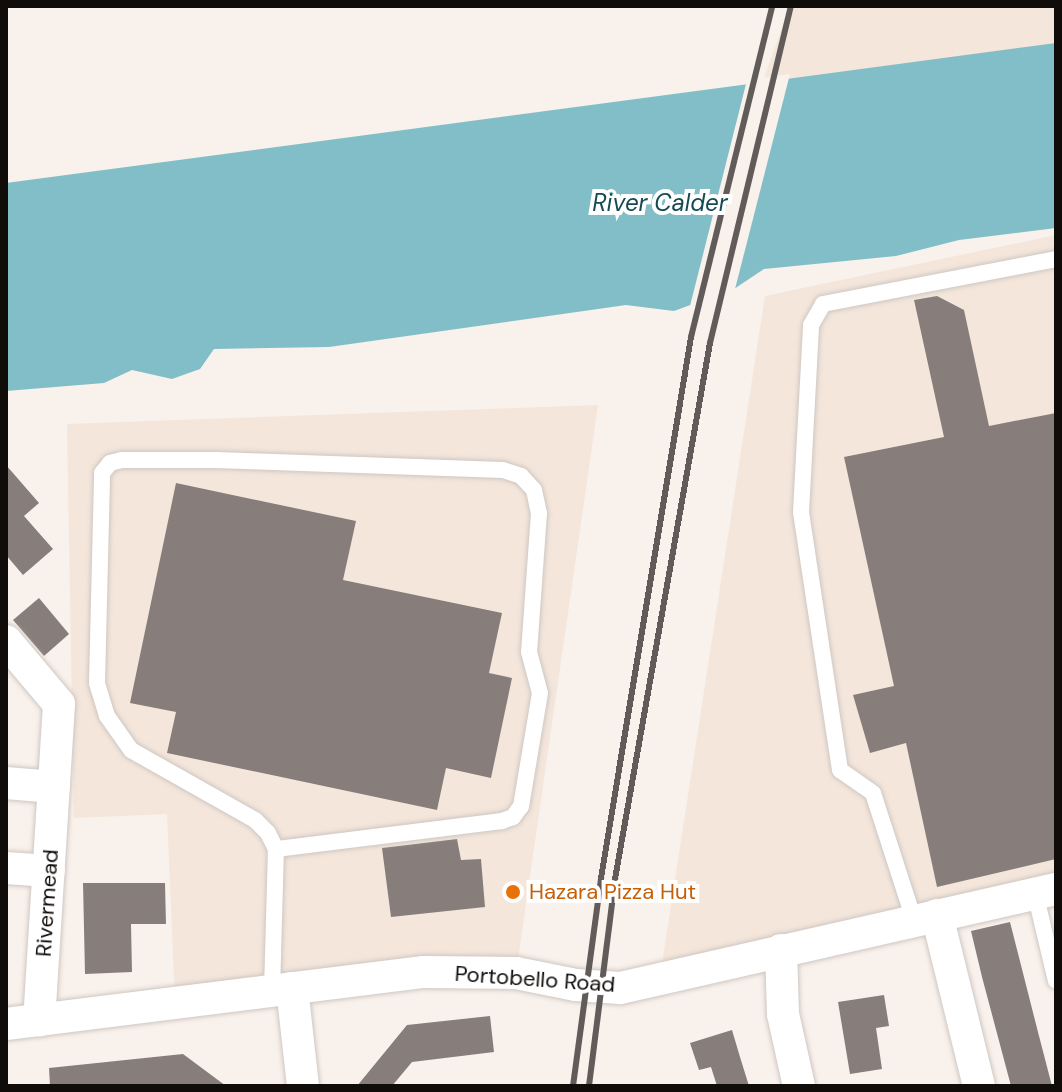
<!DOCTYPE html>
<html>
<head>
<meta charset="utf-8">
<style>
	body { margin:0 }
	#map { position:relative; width:1062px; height:1092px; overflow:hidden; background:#f9f1ec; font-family:"DM Sans",sans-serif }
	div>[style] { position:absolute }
	.built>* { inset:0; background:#f4e6db }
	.water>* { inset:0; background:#82bec7 }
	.pier>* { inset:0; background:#f9f1ec }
	.building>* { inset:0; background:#877e7c }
	.roads { filter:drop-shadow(0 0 2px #cec7c2) drop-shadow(0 0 2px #cec7c2) }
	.lane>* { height:16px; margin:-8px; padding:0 8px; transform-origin:8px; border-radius:8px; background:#fff }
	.street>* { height:32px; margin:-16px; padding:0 16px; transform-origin:16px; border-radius:16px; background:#fff }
	.rail>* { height:6px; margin:-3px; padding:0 3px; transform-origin:3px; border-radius:3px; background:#615c59 }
	.dots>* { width:22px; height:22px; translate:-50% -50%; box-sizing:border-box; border:4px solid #fff; border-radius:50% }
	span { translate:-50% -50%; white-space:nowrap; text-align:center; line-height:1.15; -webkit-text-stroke:8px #fff; paint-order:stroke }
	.food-label { font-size:22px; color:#c56008 }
	.left { translate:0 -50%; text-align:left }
	.street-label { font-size:22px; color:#0f0c0a }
	.water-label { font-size:24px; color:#154a52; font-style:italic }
	.frame { position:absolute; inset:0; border:8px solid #0f0c0a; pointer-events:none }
</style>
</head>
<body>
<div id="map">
	<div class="built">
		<div style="clip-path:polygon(790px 6px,1056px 6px,1056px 138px,727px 180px)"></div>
		<div style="clip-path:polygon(1056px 235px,1056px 889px,660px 977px,765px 296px)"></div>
		<div style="clip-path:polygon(598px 405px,516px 973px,175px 1003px,167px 814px,74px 818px,67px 424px)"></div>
	</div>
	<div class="water">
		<div style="clip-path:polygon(1056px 43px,1056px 228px,959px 240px,896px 256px,764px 269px,734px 289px,674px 311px,626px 305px,329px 347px,214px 349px,200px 369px,172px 379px,132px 370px,104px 383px,6px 391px,6px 183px)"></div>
	</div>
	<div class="pier">
		<div style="clip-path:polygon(790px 74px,734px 293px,689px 310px,747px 80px)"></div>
	</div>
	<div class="building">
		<div style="clip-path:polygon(937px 296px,964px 310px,989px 426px,1056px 413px,1056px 859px,937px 887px,906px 743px,870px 753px,853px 695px,894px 686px,844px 457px,944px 437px,914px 300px)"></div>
		<div style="clip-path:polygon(6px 465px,39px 503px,24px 516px,53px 549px,23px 575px,6px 555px)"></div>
		<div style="clip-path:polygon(176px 483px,356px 521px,343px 580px,502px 613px,489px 673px,512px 678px,491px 778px,446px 768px,437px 810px,167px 753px,176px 712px,130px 703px)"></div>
		<div style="clip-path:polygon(39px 598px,69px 634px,44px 656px,13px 620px)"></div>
		<div style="clip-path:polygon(457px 839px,461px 860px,481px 859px,485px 907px,391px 917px,382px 848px)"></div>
		<div style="clip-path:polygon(83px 883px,165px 883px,166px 924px,131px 924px,132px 972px,85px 974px)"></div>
		<div style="clip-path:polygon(1010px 922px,1039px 1036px,1052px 1086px,1011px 1086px,982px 977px,971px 931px)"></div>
		<div style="clip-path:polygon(884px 995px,889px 1026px,876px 1028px,882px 1069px,850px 1074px,838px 1002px)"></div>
		<div style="clip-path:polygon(490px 1016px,494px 1052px,412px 1062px,392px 1086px,357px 1086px,407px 1025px)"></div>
		<div style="clip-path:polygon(732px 1030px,740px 1057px,749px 1086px,717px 1086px,711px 1067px,699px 1070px,690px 1043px)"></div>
		<div style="clip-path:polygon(183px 1054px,226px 1086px,50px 1086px,49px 1068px)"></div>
	</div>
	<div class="roads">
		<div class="lane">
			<div style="left:1035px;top:893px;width:90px;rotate:76.6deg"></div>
			<div style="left:914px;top:920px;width:133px;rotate:-107.9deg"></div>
			<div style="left:873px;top:793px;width:40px;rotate:-145.1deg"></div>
			<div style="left:840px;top:770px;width:261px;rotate:-98.6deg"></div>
			<div style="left:801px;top:512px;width:187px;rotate:-86.9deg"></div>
			<div style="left:811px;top:325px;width:24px;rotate:-60deg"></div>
			<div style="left:823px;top:304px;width:237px;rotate:-10.9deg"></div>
			<div style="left:272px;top:991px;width:142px;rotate:-88.4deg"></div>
			<div style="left:276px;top:849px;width:18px;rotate:-117deg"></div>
			<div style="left:268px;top:833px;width:18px;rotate:-135deg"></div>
			<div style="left:255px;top:820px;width:142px;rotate:-150.6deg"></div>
			<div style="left:131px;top:750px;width:42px;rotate:-125.2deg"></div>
			<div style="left:107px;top:716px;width:34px;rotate:-107deg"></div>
			<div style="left:97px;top:683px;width:210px;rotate:-88.6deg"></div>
			<div style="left:102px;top:473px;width:13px;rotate:-51deg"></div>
			<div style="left:110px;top:463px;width:12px;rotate:-14deg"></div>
			<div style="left:122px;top:460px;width:94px"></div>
			<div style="left:216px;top:460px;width:287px;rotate:2deg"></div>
			<div style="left:503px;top:470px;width:19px;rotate:18deg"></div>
			<div style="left:521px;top:476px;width:19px;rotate:47deg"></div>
			<div style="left:534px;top:490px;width:24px;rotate:78deg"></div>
			<div style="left:539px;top:513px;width:139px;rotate:94.1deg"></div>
			<div style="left:529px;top:652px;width:42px;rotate:75deg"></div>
			<div style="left:540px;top:693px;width:115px;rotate:99.5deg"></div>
			<div style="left:521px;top:806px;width:14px;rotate:126deg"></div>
			<div style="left:513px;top:817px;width:12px;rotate:160deg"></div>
			<div style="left:502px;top:821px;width:228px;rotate:172.9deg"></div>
		</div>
		<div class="street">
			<div style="left:6px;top:641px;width:82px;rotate:49.9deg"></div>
			<div style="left:59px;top:704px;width:317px;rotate:93.6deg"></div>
			<div style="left:6px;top:783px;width:48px;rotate:4.8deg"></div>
			<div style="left:6px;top:868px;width:43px;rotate:4deg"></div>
			<div style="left:937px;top:915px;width:176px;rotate:76.2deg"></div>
			<div style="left:781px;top:950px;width:64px;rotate:88.2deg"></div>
			<div style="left:783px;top:1014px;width:74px;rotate:77.5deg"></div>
			<div style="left:292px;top:988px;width:99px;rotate:83.6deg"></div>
			<div style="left:6px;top:1024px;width:421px;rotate:-7.1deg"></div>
			<div style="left:424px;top:972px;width:92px;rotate:0.6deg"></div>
			<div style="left:516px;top:973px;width:61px;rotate:11.3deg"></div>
			<div style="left:576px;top:985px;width:44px;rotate:3.9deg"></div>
			<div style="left:620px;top:988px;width:447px;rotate:-12.8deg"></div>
		</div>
	</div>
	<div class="rail">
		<div style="left:573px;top:1086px;width:210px;rotate:-82.3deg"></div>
		<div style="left:601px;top:878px;width:548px;rotate:-80.55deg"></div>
		<div style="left:691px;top:337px;width:341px;rotate:-76.2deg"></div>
		<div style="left:589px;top:1086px;width:209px;rotate:-82.8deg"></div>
		<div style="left:615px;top:879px;width:544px;rotate:-79.95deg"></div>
		<div style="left:710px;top:343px;width:347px;rotate:-76.5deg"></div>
	</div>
	<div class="dots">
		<div style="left:513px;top:892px;background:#e8710a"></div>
	</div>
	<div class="food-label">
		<span class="left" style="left:529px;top:892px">Hazara Pizza Hut</span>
	</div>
	<div class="street-label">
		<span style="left:47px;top:903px;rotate:-86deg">Rivermead</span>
		<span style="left:535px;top:979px;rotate:4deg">Portobello Road</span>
	</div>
	<div class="water-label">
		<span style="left:660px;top:203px">River Calder</span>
	</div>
	<div class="frame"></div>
</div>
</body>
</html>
